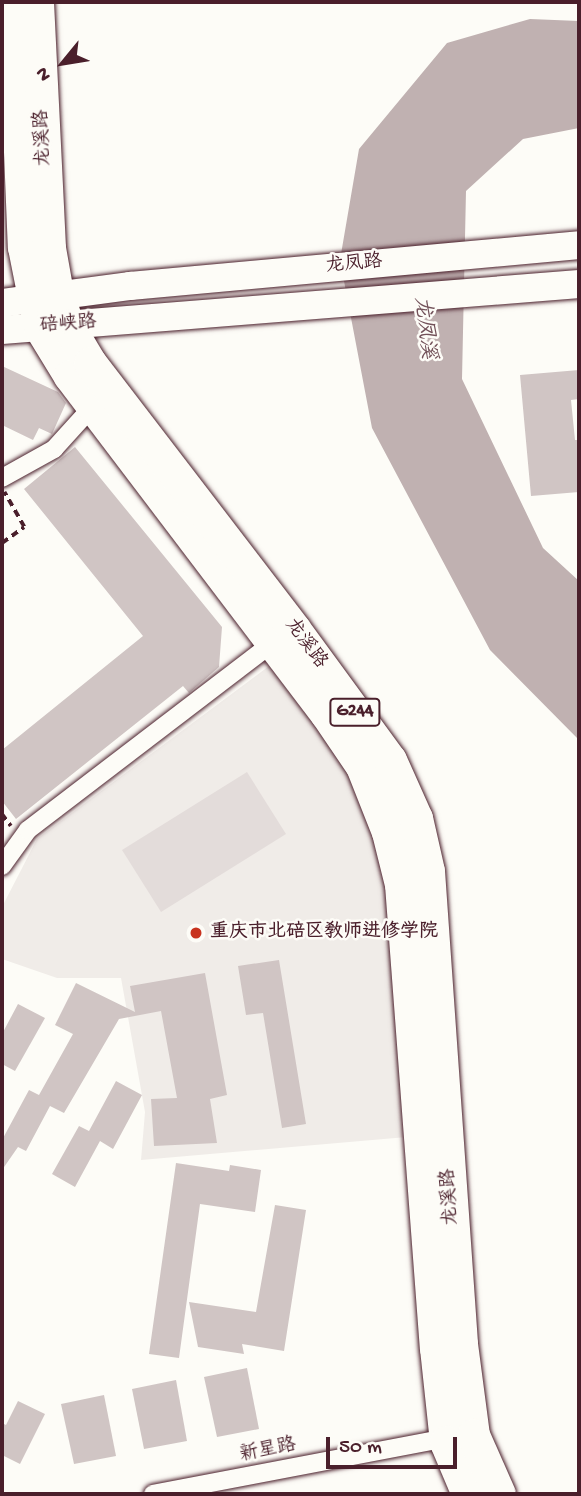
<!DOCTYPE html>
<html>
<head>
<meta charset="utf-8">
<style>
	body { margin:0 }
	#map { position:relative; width:581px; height:1496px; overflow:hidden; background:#fdfcf7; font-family:"Gochi Hand","LXGW WenKai TC",sans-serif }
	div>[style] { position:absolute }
	.built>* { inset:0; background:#f0ece8 }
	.green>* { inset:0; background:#e3dcda }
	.water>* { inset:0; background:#c0b1b1 }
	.building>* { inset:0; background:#d0c5c4 }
	.path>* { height:3.5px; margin-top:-1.75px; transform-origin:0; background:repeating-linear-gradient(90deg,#4a1f2b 0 7px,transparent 0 12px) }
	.roads { filter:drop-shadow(0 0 2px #4a1f2b) drop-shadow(0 0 2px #4a1f2b) }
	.street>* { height:18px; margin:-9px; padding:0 9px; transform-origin:9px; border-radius:9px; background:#fdfcf7 }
	.primary>* { height:28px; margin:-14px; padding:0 14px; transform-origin:14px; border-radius:14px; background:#fdfcf7 }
	.highway>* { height:33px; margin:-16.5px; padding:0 16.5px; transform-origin:16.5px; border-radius:16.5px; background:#fdfcf7 }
	.dots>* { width:19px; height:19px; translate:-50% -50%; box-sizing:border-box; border:4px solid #fdfcf7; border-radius:50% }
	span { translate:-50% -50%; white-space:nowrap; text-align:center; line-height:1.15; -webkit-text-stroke:5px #fdfcf7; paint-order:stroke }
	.shield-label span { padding:2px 5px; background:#fdfcf7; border:2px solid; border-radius:5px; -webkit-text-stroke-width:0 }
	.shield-label { font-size:18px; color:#4a1f2b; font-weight:700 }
	.street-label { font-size:19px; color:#4a1f2b }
	.poi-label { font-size:19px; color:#4a1f2b; font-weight:700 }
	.left { translate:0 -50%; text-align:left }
	.water-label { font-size:21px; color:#73525a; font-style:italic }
	.frame { position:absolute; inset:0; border:4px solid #4a1f2b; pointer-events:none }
	.north { position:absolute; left:28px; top:28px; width:70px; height:70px; -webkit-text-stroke:5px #fdfcf7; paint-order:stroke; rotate:240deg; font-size:19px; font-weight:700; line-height:28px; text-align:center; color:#4a1f2b }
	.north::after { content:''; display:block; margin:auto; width:24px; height:32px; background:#4a1f2b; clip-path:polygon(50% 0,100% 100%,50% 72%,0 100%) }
	.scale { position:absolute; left:326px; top:1437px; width:131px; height:32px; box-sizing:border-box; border:4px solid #4a1f2b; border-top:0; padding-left:9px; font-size:21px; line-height:24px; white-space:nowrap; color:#4a1f2b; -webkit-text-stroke:5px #fdfcf7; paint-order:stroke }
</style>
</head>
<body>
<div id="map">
	<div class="built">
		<div style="clip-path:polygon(273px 663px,339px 754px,385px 867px,407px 1137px,141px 1160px,145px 1112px,121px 978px,57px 978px,2px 959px,2px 907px,37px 839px)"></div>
	</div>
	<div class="green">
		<div style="clip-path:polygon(247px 772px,286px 834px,161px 912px,122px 850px)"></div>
	</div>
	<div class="water">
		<div style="clip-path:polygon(530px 19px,579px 21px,579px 128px,523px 139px,466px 191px,462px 379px,543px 548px,579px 581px,579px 740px,490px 650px,372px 428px,340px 260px,359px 149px,447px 43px)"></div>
	</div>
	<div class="building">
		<div style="clip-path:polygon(2px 366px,58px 392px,66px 403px,52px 434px,39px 428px,33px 440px,2px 425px)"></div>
		<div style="clip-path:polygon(579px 370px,579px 399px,571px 400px,575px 440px,579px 440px,579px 492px,531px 496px,520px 375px)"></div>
		<div style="clip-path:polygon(75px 447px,222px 627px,219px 667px,189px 693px,183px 686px,16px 819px,2px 801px,2px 750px,143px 636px,24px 489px)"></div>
		<div style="clip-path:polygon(279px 960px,306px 1124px,282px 1128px,263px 1013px,246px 1015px,238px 966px)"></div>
		<div style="clip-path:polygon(205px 973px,227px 1095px,210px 1099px,217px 1143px,154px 1146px,151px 1099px,177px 1098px,161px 1011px,119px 1019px,64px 1113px,50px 1106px,26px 1151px,18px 1147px,2px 1170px,2px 1140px,29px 1090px,39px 1095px,73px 1034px,55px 1025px,76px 983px,135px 1012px,130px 986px)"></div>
		<div style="clip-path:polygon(18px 1004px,45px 1018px,15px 1071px,2px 1064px,2px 1034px)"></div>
		<div style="clip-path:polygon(116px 1081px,142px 1095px,113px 1149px,100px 1141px,75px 1187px,52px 1174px,79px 1126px,89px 1131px)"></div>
		<div style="clip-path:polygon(176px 1163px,229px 1171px,230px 1165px,261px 1170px,255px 1212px,200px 1204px,179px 1358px,149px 1354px)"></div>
		<div style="clip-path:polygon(275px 1205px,306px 1210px,284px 1351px,242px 1344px,244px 1354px,198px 1347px,189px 1302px,256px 1312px)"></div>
		<div style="clip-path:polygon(247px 1368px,259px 1429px,217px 1437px,204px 1377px)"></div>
		<div style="clip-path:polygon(176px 1380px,187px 1441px,144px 1449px,132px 1389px)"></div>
		<div style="clip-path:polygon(104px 1395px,116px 1456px,74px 1464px,61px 1404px)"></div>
		<div style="clip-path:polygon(18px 1401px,45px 1414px,20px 1464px,2px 1455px,2px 1423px,6px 1425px)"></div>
	</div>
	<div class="path">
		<div style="left:2px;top:543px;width:27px;rotate:-36deg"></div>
		<div style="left:24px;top:527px;width:40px;rotate:-119.7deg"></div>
		<div style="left:2px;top:814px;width:15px;rotate:53deg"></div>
	</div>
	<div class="roads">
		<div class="street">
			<div style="left:2px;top:478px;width:60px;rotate:-29.1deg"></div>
			<div style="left:54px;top:449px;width:58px;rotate:-47.8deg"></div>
			<div style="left:2px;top:866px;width:44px;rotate:-54.2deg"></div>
			<div style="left:28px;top:830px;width:308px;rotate:-37.4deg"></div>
			<div style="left:153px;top:1494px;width:304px;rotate:-10.8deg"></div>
		</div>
		<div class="primary">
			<div style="left:2px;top:303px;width:129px;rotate:-7.6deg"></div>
			<div style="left:130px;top:286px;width:451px;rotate:-5.2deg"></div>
			<div style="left:2px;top:330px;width:579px;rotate:-4.56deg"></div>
		</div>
		<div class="highway">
			<div style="left:14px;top:2px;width:245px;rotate:87.7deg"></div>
			<div style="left:24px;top:247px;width:82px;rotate:78.7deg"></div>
			<div style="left:40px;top:327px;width:57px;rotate:58.5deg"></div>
			<div style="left:70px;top:376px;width:423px;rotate:52.8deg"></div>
			<div style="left:326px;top:713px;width:64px;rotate:55.8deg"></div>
			<div style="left:362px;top:766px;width:71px;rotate:68.5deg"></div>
			<div style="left:388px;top:832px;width:54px;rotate:76deg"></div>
			<div style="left:401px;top:884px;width:465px;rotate:85.7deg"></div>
			<div style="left:436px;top:1348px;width:95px;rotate:83.9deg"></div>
			<div style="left:446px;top:1442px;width:56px;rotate:67.1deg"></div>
			<div style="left:37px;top:2px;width:246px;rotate:87.2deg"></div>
			<div style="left:49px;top:248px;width:46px;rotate:79.9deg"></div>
			<div style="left:57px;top:293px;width:35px;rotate:72deg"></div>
			<div style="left:68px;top:326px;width:43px;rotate:59.3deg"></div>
			<div style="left:90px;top:363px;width:335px;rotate:52.5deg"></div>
			<div style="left:294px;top:629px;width:162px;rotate:53.8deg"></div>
			<div style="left:390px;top:760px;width:64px;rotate:65.9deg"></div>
			<div style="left:416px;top:818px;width:54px;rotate:77.2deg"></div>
			<div style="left:428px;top:871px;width:474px;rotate:86deg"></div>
			<div style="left:461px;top:1344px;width:92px;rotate:82.5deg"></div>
			<div style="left:473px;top:1435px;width:64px;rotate:66.2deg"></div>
		</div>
	</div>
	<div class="dots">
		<div style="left:196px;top:933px;background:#c8321e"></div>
	</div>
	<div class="shield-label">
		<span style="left:355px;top:712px">G244</span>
	</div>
	<div class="street-label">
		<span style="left:44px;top:138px;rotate:-93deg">龙溪路</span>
		<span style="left:354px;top:265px;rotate:-5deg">龙凤路</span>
		<span style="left:68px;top:325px;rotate:-4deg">碚峡路</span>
		<span style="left:305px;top:644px;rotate:53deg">龙溪路</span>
		<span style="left:451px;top:1197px;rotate:-94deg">龙溪路</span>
		<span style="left:268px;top:1451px;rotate:-11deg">新星路</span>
	</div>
	<div class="poi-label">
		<span class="left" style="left:210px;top:933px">重庆市北碚区教师进修学院</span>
	</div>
	<div class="water-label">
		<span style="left:423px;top:328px;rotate:83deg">龙凤溪</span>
	</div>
	<div class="frame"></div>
	<div class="north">N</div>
	<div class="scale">50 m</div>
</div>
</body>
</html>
